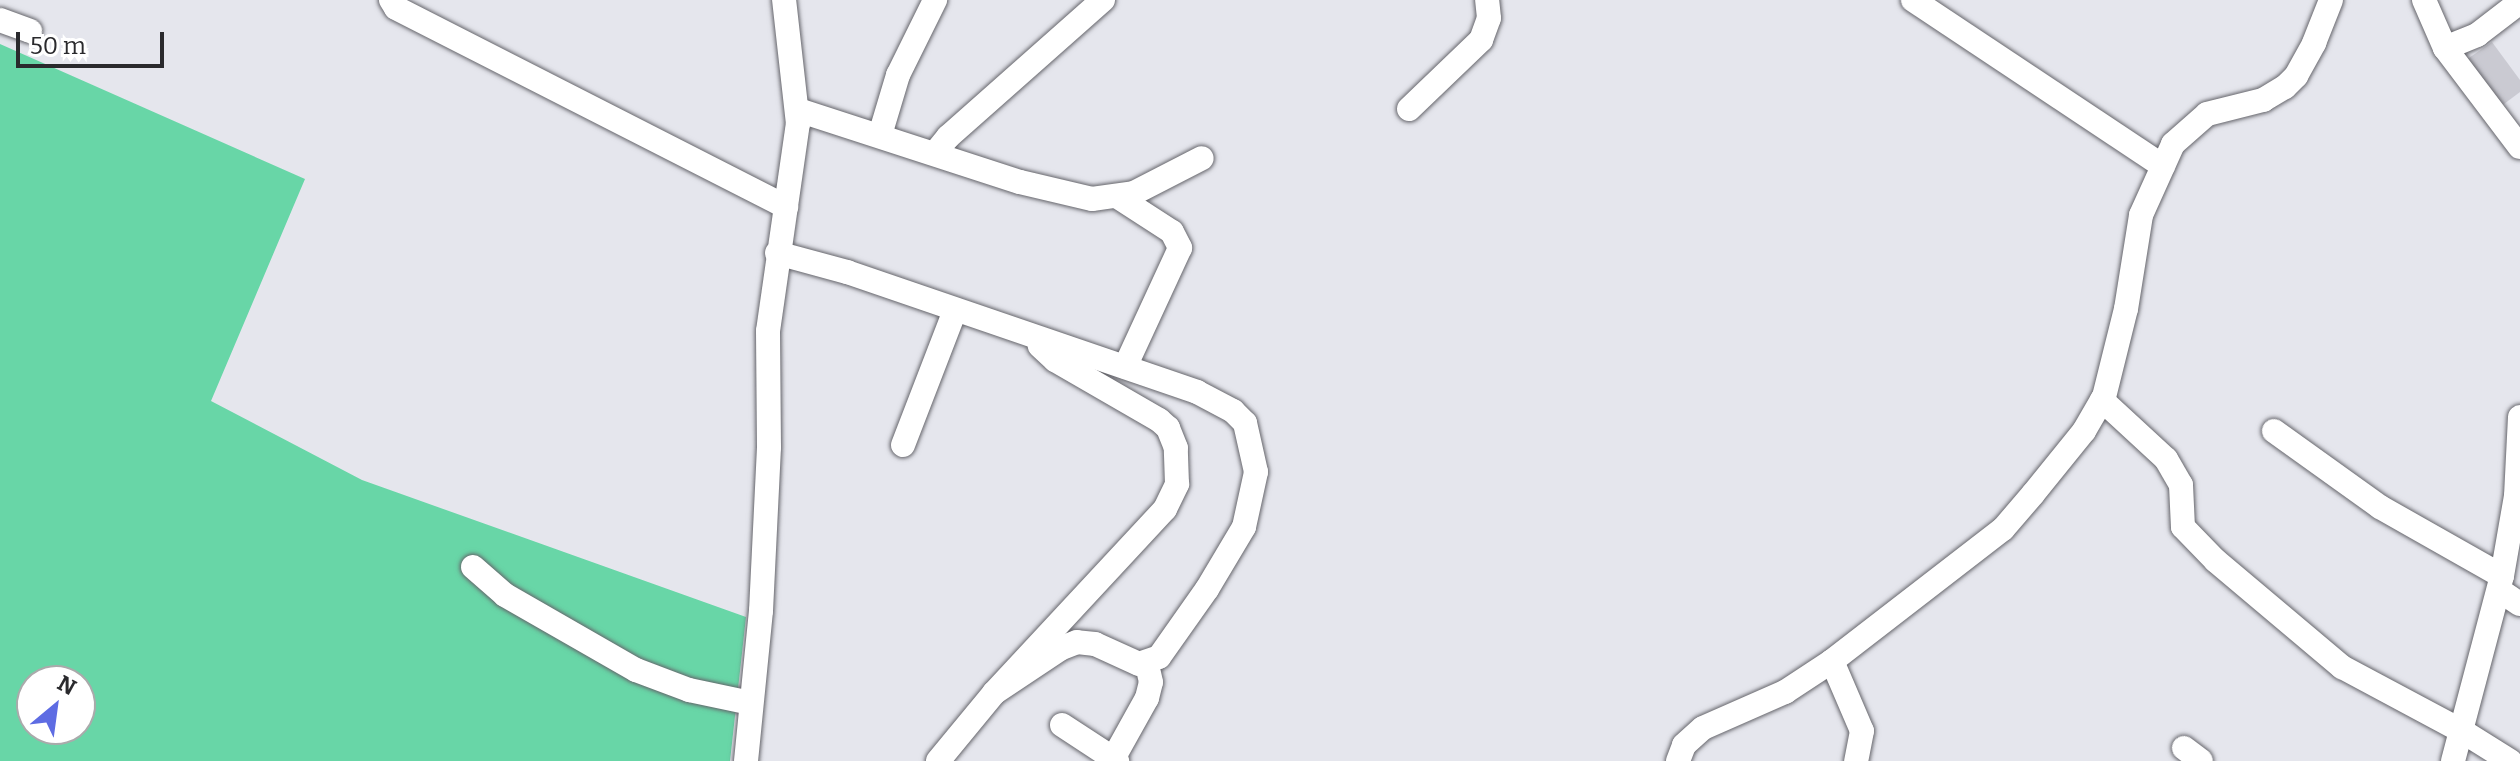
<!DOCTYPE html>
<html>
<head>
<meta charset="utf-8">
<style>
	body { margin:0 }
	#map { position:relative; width:2520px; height:761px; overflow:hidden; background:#e5e6ed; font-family:Bitter,serif }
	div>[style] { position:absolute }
	.green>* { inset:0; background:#68d6a7 }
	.building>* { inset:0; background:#cacad2 }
	.roads { filter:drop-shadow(0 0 2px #65656b) drop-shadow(0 0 2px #65656b) }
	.minor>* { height:24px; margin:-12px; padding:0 12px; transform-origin:12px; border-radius:12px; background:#fff }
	span { translate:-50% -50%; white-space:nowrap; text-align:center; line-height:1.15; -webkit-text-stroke:7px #fff; paint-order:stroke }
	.north { position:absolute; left:16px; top:665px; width:80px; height:80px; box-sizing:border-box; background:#fff; border:2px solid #aaaaab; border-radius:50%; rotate:29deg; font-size:22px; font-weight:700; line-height:32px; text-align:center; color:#2a2a2d }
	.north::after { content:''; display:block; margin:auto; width:28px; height:36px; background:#5e6ce3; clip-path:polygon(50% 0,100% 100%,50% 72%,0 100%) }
	.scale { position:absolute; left:16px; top:32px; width:148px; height:36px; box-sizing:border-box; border:4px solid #2a2a2d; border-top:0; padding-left:10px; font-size:24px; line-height:28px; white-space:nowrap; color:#2a2a2d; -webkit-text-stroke:6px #fff; paint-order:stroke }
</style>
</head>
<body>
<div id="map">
	<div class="green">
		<div style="clip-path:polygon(evenodd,0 44px,305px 179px,211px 401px,362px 480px,746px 617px,730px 761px,0 761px,0 44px,32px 681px,80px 681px,80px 729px,32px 729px,32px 681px)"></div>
	</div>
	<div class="building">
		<div style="clip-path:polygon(2492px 42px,2520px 80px,2520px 92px,2500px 107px,2466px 60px)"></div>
	</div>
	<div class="roads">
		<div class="minor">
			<div style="left:391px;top:0;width:9px;rotate:58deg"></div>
			<div style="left:396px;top:8px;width:438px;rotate:27deg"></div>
			<div style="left:1913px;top:0;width:300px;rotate:33.6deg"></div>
			<div style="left:2424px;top:0;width:52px;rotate:66.4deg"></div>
			<div style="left:2445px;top:48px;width:124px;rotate:52.9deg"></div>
			<div style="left:0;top:20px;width:32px;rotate:20deg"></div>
			<div style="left:2445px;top:48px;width:35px;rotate:-22deg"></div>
			<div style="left:2477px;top:35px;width:54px;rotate:-37.5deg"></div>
			<div style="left:1409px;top:109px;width:100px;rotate:-43.8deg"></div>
			<div style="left:1481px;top:40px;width:23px;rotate:-70deg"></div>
			<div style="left:1489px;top:18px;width:18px;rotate:-96deg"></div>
			<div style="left:798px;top:110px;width:233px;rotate:18deg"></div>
			<div style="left:1020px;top:182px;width:74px;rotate:13.3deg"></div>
			<div style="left:1092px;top:199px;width:42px;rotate:-8.1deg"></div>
			<div style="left:1134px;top:193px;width:76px;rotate:-27.2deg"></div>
			<div style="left:880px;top:135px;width:63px;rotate:-73.3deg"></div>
			<div style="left:898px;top:75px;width:84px;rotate:-63.7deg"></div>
			<div style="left:935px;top:153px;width:21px;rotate:-51deg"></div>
			<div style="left:948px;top:137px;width:207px;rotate:-41.5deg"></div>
			<div style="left:1118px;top:197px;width:64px;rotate:32.9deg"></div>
			<div style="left:1172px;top:232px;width:18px;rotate:63deg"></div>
			<div style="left:1180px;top:248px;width:131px;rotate:114.8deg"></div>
			<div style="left:777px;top:253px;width:73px;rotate:15.2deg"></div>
			<div style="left:847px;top:272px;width:370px;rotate:18.9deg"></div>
			<div style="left:1197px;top:392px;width:41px;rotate:27.8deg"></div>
			<div style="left:1233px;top:411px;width:17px;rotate:45deg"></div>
			<div style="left:1245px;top:423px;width:50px;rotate:77.3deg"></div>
			<div style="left:1256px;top:472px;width:56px;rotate:102.3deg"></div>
			<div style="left:1244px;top:527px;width:72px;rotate:120.8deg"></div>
			<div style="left:1207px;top:589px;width:83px;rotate:125.2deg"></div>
			<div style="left:1159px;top:657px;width:21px;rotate:161deg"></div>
			<div style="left:1139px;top:664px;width:48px;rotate:-155.6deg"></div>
			<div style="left:1095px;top:644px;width:18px;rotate:-174deg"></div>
			<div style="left:1077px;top:642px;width:18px;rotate:158deg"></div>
			<div style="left:1060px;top:649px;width:79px;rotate:146.3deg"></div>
			<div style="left:2102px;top:400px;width:87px;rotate:42.7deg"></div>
			<div style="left:2166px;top:459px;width:30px;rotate:60deg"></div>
			<div style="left:2181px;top:485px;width:42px;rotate:87.3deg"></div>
			<div style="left:2183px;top:527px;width:47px;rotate:45.9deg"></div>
			<div style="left:2216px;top:561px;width:165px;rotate:40.1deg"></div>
			<div style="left:2342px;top:667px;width:136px;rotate:28.1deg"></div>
			<div style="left:2462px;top:731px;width:57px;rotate:32deg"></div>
			<div style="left:2274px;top:431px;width:130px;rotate:35.6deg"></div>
			<div style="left:2380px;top:507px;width:140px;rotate:29.5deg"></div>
			<div style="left:903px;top:445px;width:145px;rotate:-68.9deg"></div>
			<div style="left:473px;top:567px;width:43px;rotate:41.2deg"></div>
			<div style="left:505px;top:595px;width:151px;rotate:29.8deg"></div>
			<div style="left:636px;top:670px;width:57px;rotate:20.7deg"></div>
			<div style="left:689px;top:690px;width:63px;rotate:11.8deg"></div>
			<div style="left:2499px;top:590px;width:25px;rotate:34deg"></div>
			<div style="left:1832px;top:661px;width:76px;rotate:66.8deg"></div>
			<div style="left:1862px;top:731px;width:31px;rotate:101deg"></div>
			<div style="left:1062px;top:725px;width:66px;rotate:33.2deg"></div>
			<div style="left:2184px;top:748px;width:21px;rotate:37deg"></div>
			<div style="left:1113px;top:759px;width:70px;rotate:-60.9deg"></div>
			<div style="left:1147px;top:698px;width:16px;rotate:-76deg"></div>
			<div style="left:1151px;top:682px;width:18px;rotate:-103deg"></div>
			<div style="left:746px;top:761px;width:151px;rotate:-84.3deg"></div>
			<div style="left:761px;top:611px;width:164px;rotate:-87.2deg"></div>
			<div style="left:769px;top:447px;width:116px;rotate:-90.5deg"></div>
			<div style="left:768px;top:331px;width:209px;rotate:-81.8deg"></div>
			<div style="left:798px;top:124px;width:125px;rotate:-96.4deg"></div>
			<div style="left:938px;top:761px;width:88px;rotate:-50.5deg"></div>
			<div style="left:994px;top:693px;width:251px;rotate:-47.1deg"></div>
			<div style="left:1165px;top:509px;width:28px;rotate:-64deg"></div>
			<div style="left:1177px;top:484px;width:36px;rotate:-92deg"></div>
			<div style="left:1176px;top:448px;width:22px;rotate:-112deg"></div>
			<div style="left:1168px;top:428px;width:12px;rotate:-138deg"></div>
			<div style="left:1159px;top:420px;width:120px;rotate:-150deg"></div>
			<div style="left:1055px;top:360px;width:21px;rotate:-137deg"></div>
			<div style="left:1678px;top:761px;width:17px;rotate:-69deg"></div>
			<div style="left:1684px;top:745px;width:25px;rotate:-42deg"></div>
			<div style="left:1703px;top:728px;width:90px;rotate:-23.7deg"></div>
			<div style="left:1785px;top:692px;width:56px;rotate:-33.4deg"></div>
			<div style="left:1832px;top:661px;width:216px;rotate:-37.7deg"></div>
			<div style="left:2003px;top:529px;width:46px;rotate:-49.4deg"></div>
			<div style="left:2033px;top:494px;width:81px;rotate:-51deg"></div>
			<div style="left:2084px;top:431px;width:39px;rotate:-60deg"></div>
			<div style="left:2104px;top:397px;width:91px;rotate:-76deg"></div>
			<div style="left:2126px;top:309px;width:95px;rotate:-80.9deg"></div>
			<div style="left:2141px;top:215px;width:78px;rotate:-65.7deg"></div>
			<div style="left:2173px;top:144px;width:45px;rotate:-41.4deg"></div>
			<div style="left:2207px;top:114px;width:58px;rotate:-14deg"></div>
			<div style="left:2263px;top:100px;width:26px;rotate:-31deg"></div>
			<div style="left:2285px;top:87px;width:16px;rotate:-45deg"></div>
			<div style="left:2296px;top:76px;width:38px;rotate:-61deg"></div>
			<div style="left:2314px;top:43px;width:46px;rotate:-68.4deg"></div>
			<div style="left:2453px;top:761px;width:191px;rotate:-75.2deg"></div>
			<div style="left:2502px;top:576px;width:81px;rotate:-80.1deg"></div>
			<div style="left:2516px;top:496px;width:79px;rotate:-87.1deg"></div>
		</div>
	</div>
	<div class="north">N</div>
	<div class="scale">50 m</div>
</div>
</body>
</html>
